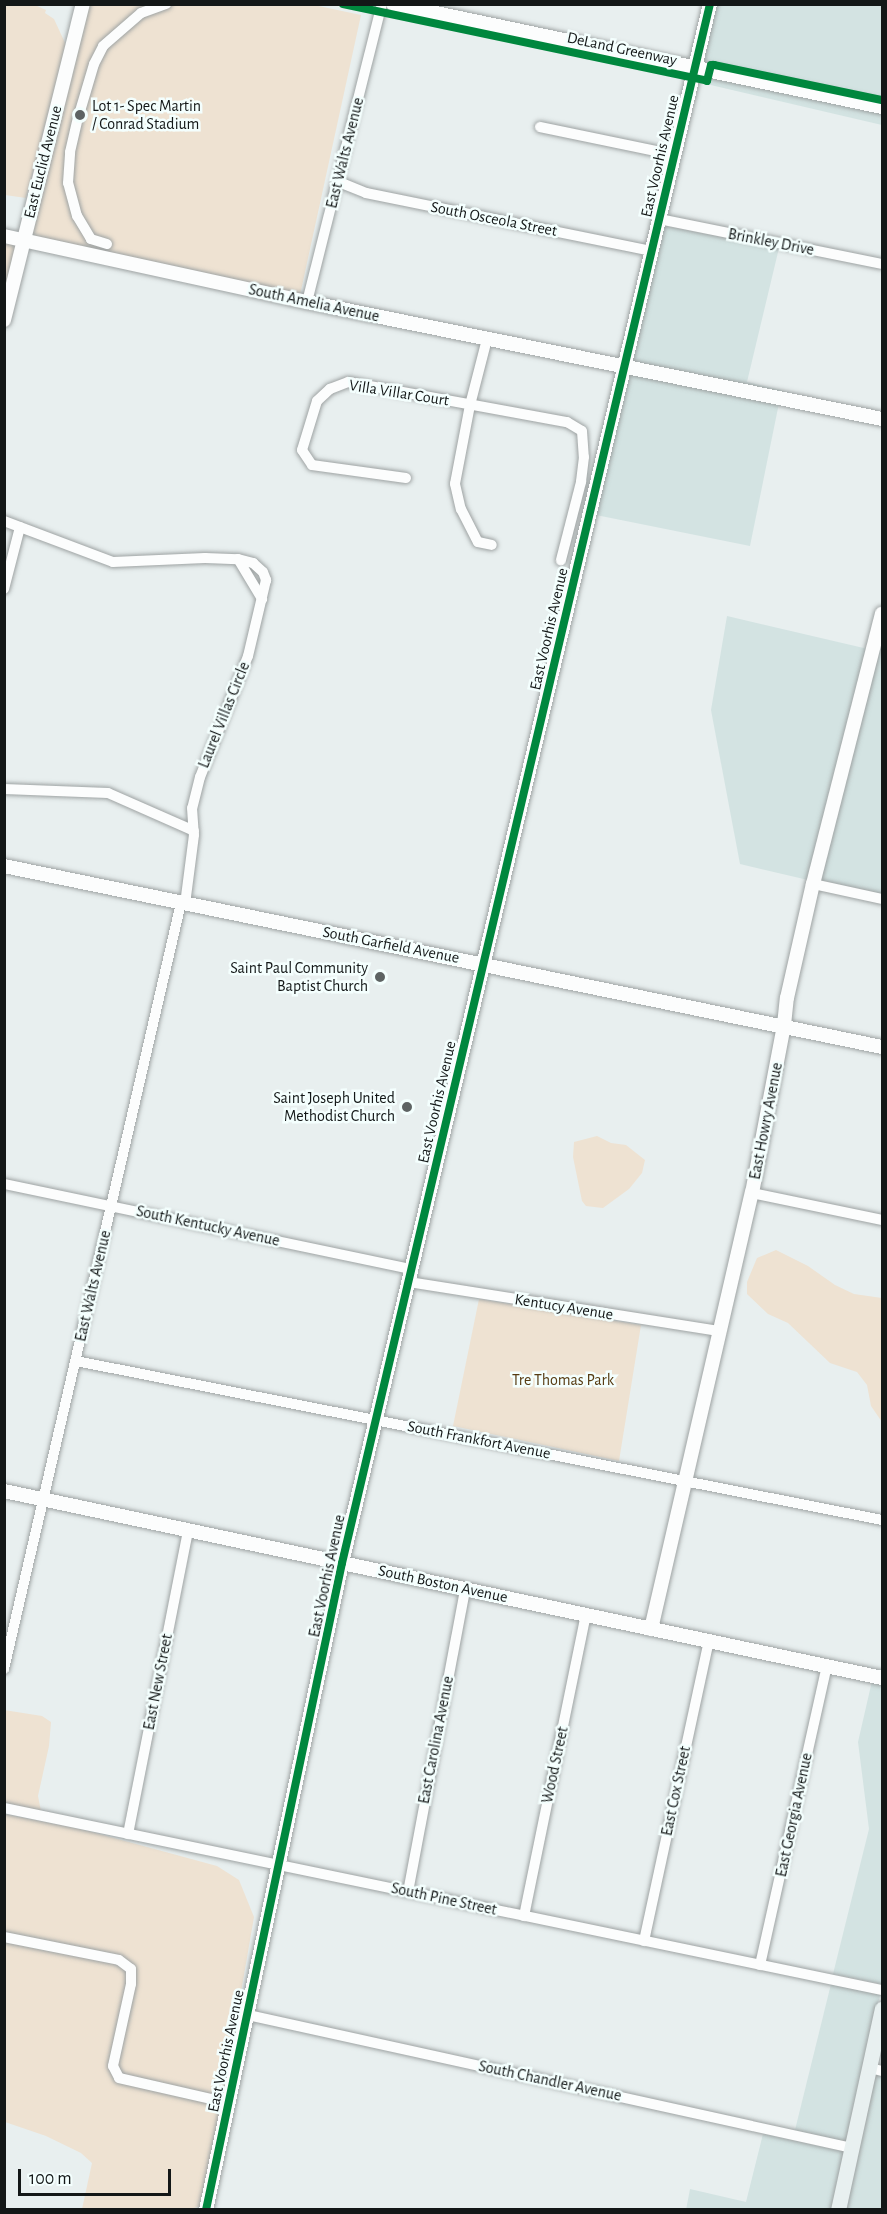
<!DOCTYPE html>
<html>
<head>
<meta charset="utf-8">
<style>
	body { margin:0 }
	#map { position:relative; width:887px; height:2214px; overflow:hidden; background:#e8efef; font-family:"Alegreya Sans",sans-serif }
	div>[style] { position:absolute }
	.built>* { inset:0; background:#d3e3e2 }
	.green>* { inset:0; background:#eee2d2 }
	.roads { filter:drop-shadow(0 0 2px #9ea3a3) drop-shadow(0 0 2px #9ea3a3) }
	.street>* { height:10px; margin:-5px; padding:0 5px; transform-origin:5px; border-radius:5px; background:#fcfdfd }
	.secondary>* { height:14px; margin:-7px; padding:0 7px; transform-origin:7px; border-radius:7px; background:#fcfdfd }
	.primary>* { height:15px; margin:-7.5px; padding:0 7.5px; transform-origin:7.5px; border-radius:7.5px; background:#e8f0f0 }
	.cycleway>* { height:8px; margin:-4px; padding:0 4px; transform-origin:4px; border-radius:4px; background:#00873e }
	.dots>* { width:16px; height:16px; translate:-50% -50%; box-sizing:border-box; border:3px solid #f4fffe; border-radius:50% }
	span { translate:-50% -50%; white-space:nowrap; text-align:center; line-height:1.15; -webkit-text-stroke:5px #f4fffe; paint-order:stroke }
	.street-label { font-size:16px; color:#131717 }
	.poi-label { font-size:16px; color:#131717 }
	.left { translate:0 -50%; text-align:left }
	.right { translate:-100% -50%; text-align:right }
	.park-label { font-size:16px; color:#573b12 }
	.frame { position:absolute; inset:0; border:6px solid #131717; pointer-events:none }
	.scale { position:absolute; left:18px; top:2169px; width:153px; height:27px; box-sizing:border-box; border:3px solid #131717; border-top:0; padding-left:8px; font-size:18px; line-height:21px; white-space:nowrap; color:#131717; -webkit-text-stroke:4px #f4fffe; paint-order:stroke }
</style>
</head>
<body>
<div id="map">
	<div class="built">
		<div style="clip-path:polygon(716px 5px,882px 5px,882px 102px,702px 64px)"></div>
		<div style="clip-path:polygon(700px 74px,882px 113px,882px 125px,698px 82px)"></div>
		<div style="clip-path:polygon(664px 226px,779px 248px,747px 382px,782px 390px,781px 393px,632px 363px)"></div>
		<div style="clip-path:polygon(629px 373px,779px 403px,750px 546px,596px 515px)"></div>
		<div style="clip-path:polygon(727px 616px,868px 649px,808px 880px,740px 864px,711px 710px)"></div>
		<div style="clip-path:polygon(882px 637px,882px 894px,820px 880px)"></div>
		<div style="clip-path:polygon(872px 1681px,882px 1683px,882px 1984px,833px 1974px,869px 1829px,858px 1742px)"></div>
		<div style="clip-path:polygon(831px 1984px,880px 1995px,847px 2142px,795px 2130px)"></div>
		<div style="clip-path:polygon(874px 2074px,882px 2076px,882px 2209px,844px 2210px)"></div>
		<div style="clip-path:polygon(763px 2134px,845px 2152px,832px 2209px,686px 2210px,690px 2189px,746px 2202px)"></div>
	</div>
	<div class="green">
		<div style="clip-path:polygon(5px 4px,35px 5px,46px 10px,45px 13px,54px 19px,66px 45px,26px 198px,5px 195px)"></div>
		<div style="clip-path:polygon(309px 4px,361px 15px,300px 295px,30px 236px,89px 5px)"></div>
		<div style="clip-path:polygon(5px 241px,17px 243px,5px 295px)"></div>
		<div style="clip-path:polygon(597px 1136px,611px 1143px,626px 1145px,645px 1160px,642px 1173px,629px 1189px,603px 1208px,586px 1206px,582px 1201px,573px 1157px,574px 1142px)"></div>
		<div style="clip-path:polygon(776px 1250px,808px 1266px,835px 1285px,854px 1294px,882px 1298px,882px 1422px,871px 1406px,867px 1385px,857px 1372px,830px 1363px,788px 1323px,768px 1314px,747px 1294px,747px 1282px,757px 1258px)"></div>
		<div style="clip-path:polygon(479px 1299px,641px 1325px,619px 1461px,453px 1426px)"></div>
		<div style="clip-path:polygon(4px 1710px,42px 1716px,51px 1722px,49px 1746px,38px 1796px,41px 1811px,5px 1803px)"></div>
		<div style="clip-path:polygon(4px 1814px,81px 1829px,217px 1866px,239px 1880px,254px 1917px,218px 2125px,201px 2206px,188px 2210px,82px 2209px,92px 2163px,81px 2153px,46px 2136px,5px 2122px)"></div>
	</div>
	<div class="roads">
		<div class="street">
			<div style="left:540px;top:127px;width:138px;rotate:11.7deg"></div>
			<div style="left:339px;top:182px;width:29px;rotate:22deg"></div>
			<div style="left:366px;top:193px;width:292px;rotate:11.5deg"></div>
			<div style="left:659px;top:219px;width:227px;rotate:11.4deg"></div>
			<div style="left:107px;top:244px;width:17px;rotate:-163deg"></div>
			<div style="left:91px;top:239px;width:27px;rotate:-121deg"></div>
			<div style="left:77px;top:216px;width:34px;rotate:-105deg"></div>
			<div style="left:68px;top:183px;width:31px;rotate:-86deg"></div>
			<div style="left:70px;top:152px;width:35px;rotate:-77deg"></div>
			<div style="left:78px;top:118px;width:56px;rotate:-73.5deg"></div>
			<div style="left:94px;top:64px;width:20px;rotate:-63deg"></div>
			<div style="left:103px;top:46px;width:50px;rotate:-41deg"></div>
			<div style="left:141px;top:13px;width:27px;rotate:-20deg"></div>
			<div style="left:307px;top:302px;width:307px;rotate:-75.9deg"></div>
			<div style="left:487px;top:339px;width:68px;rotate:104.4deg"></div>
			<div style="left:470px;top:405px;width:80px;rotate:100.8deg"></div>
			<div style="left:455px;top:484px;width:26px;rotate:77deg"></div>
			<div style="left:461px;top:509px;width:37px;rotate:63deg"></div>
			<div style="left:478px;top:542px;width:14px;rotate:12deg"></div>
			<div style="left:406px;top:478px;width:95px;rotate:-172.1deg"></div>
			<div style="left:312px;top:465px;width:18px;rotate:-124deg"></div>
			<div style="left:302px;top:450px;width:51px;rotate:-73deg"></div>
			<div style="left:317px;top:401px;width:18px;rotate:-43deg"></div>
			<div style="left:330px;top:389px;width:19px;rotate:-21deg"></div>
			<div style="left:348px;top:382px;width:223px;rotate:10.4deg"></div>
			<div style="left:567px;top:422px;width:17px;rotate:31deg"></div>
			<div style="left:582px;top:431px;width:26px;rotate:86deg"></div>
			<div style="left:584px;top:457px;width:25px;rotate:97deg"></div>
			<div style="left:581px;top:482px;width:81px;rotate:104.4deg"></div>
			<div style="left:4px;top:521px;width:116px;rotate:20.6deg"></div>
			<div style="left:113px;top:562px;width:92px;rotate:-2.5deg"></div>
			<div style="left:205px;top:558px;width:33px;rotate:2deg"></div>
			<div style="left:238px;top:559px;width:16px;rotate:15deg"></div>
			<div style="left:253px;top:563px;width:13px;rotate:42deg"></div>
			<div style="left:263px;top:572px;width:9px;rotate:69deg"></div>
			<div style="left:266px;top:580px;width:78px;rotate:103.3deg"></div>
			<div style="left:248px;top:656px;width:130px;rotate:111.6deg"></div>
			<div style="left:200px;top:777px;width:32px;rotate:104deg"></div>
			<div style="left:192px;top:808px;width:27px;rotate:86deg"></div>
			<div style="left:194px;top:835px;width:70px;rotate:97.4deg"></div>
			<div style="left:238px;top:559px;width:47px;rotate:59deg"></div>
			<div style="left:4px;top:589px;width:64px;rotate:-75.5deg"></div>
			<div style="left:4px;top:789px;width:104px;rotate:2.2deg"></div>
			<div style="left:108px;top:793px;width:94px;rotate:23.8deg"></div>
			<div style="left:813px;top:884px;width:71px;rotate:12.3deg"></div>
			<div style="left:4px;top:1184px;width:417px;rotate:11.8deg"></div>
			<div style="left:752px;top:1193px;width:133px;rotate:11.7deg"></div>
			<div style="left:409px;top:1282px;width:315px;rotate:9deg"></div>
			<div style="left:76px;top:1361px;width:822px;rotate:11.16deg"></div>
			<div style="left:4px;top:1669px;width:786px;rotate:-76.99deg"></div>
			<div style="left:4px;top:1808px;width:897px;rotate:11.71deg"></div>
			<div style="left:128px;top:1834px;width:310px;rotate:-78.8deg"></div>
			<div style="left:408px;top:1892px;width:308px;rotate:-79.3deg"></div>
			<div style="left:524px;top:1916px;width:307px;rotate:-78.4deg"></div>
			<div style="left:4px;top:1937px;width:117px;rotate:11.3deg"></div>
			<div style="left:119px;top:1960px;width:15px;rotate:37deg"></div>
			<div style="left:131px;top:1969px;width:15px;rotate:90deg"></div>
			<div style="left:131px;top:1984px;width:84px;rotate:102.4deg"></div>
			<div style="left:113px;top:2066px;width:13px;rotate:63deg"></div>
			<div style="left:119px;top:2078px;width:113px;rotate:12.8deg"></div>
			<div style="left:644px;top:1941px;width:307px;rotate:-77.8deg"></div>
			<div style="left:760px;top:1965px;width:306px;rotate:-77.4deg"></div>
			<div style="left:248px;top:2015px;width:618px;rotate:12.42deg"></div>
			<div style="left:870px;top:2068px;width:12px;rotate:14deg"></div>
		</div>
		<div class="secondary">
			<div style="left:393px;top:4px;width:500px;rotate:11.9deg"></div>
			<div style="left:4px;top:236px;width:310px;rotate:12.3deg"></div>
			<div style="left:307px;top:302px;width:587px;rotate:11.5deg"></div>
			<div style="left:4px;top:320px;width:326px;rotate:-76deg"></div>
			<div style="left:4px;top:866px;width:896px;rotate:11.65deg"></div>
			<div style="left:4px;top:1491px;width:898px;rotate:12.02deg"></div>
			<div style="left:651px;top:1629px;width:448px;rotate:-77deg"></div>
			<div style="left:752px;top:1193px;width:171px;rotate:-79.2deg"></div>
			<div style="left:784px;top:1025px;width:27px;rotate:-84deg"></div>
			<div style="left:787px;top:998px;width:117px;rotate:-77.2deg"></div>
			<div style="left:813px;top:884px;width:279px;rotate:-75.7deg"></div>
			<div style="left:206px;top:2210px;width:661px;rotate:-78.13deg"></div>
			<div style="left:342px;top:1563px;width:1602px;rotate:-76.72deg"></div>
		</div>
		<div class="primary">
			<div style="left:838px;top:2210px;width:206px;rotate:-77.7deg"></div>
		</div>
	</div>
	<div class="cycleway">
		<div style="left:343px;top:4px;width:372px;rotate:11.9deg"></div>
		<div style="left:707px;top:81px;width:16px;rotate:-76deg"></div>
		<div style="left:711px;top:65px;width:3px"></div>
		<div style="left:714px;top:65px;width:172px;rotate:11.8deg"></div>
		<div style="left:206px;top:2210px;width:661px;rotate:-78.13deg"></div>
		<div style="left:342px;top:1563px;width:1602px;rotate:-76.72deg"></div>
	</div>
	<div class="dots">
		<div style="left:80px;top:115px;background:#5e6363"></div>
		<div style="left:380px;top:977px;background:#5e6363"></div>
		<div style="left:407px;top:1107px;background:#5e6363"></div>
	</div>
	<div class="street-label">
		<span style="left:622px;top:49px;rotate:12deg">DeLand Greenway</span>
		<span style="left:345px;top:153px;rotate:-76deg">East Walts Avenue</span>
		<span style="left:660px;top:156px;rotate:-77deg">East Voorhis Avenue</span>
		<span style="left:43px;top:162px;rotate:-76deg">East Euclid Avenue</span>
		<span style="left:494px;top:219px;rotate:11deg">South Osceola Street</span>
		<span style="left:771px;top:242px;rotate:11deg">Brinkley Drive</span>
		<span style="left:314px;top:303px;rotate:12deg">South Amelia Avenue</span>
		<span style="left:399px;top:393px;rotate:9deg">Villa Villar Court</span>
		<span style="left:549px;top:629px;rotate:-77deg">East Voorhis Avenue</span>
		<span style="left:224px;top:715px;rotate:-68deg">Laurel Villas Circle</span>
		<span style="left:391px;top:945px;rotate:11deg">South Garfield Avenue</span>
		<span style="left:437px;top:1102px;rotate:-77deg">East Voorhis Avenue</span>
		<span style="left:766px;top:1121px;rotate:-79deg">East Howry Avenue</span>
		<span style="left:208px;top:1226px;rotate:12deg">South Kentucky Avenue</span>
		<span style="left:93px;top:1286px;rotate:-77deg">East Walts Avenue</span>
		<span style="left:564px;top:1307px;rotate:9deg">Kentucy Avenue</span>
		<span style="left:479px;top:1440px;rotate:11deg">South Frankfort Avenue</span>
		<span style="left:327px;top:1576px;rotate:-78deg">East Voorhis Avenue</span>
		<span style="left:443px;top:1584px;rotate:12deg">South Boston Avenue</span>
		<span style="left:158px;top:1682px;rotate:-79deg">East New Street</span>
		<span style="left:436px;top:1740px;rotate:-79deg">East Carolina Avenue</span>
		<span style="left:555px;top:1765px;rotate:-78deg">Wood Street</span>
		<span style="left:676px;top:1791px;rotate:-78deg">East Cox Street</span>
		<span style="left:794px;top:1815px;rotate:-78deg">East Georgia Avenue</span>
		<span style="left:444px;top:1899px;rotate:12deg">South Pine Street</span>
		<span style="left:226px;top:2051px;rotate:-78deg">East Voorhis Avenue</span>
		<span style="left:550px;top:2081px;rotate:12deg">South Chandler Avenue</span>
	</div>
	<div class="poi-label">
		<span class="left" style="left:92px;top:115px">Lot 1- Spec Martin<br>/ Conrad Stadium</span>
		<span class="right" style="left:368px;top:977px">Saint Paul Community<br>Baptist Church</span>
		<span class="right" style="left:395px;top:1107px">Saint Joseph United<br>Methodist Church</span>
	</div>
	<div class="park-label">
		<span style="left:563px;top:1380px">Tre Thomas Park</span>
	</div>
	<div class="frame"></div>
	<div class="scale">100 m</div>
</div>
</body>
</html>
